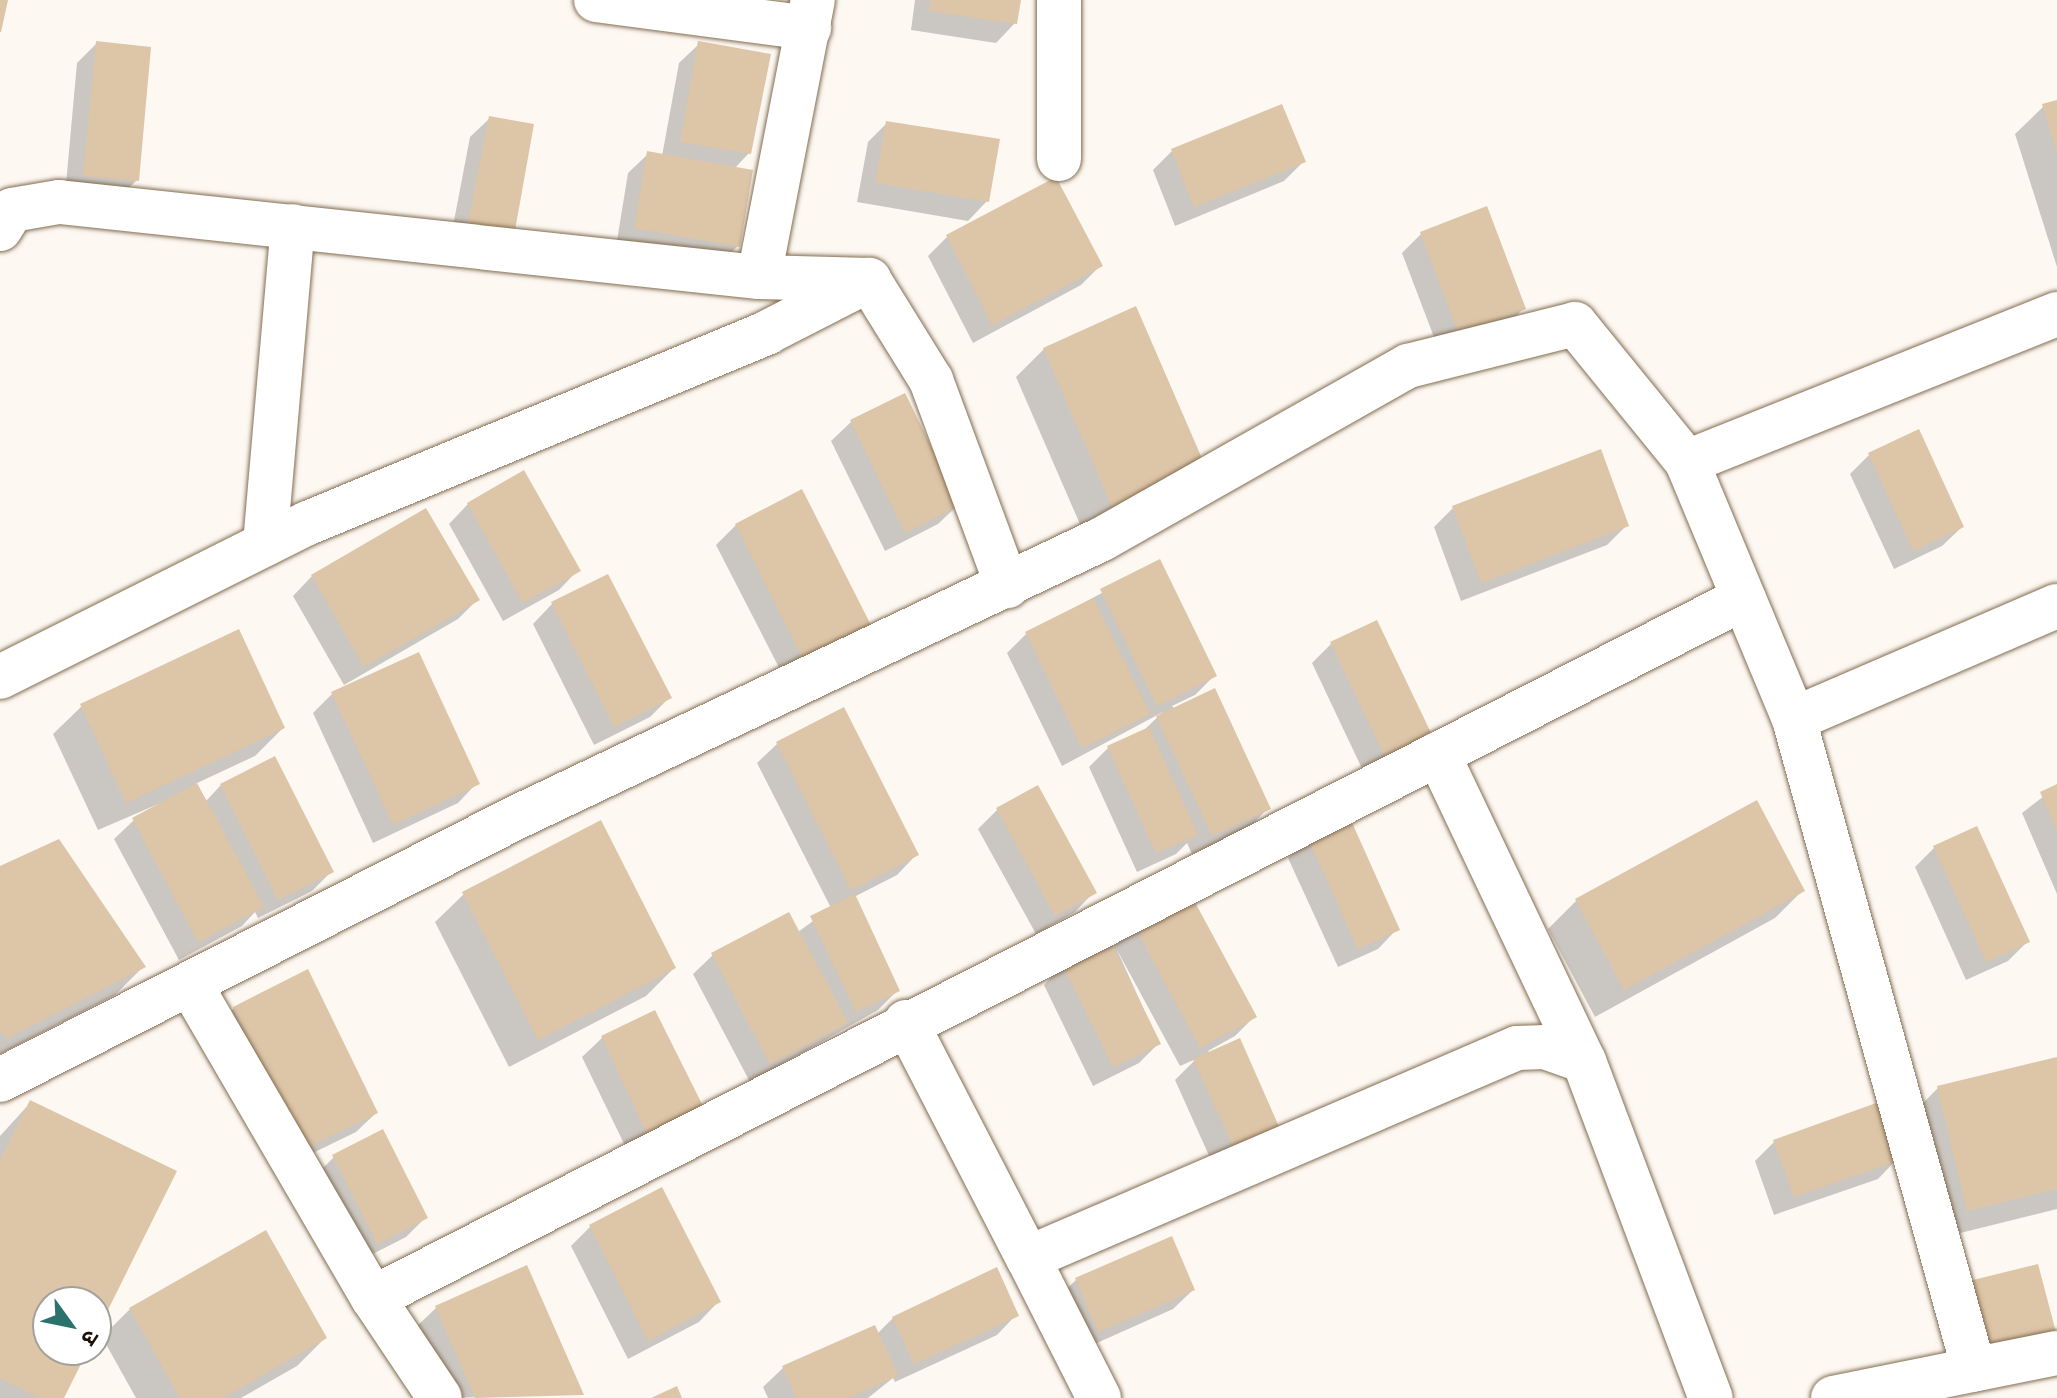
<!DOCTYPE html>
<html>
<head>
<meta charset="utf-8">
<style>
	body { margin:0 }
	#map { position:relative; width:2057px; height:1398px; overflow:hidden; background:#fdf8f2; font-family:"Source Serif 4","Noto Sans Devanagari",serif }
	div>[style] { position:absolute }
	.shadow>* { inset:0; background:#0003 }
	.building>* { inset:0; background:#ddc5a7 }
	.roads { filter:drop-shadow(0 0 2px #836d52) drop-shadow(0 0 2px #836d52) }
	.street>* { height:44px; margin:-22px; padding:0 22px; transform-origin:22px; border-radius:22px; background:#fff }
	span { translate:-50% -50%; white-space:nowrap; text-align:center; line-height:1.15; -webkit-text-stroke:6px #fff; paint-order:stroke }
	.north { position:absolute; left:32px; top:1286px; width:80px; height:80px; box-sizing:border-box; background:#fff; border:2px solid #a3a09c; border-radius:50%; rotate:123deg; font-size:22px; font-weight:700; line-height:32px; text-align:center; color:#191107 }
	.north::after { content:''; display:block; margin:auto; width:28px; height:36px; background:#2a726b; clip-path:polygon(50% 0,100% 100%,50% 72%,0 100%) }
</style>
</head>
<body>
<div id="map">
	<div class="shadow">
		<div style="clip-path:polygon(915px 0,1019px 0,1015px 23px,996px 43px,911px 30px)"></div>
		<div style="clip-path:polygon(96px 44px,137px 180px,118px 199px,65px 195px,77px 63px)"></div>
		<div style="clip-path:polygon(699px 44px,749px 153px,734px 169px,738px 246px,718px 265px,616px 247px,628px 173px,648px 154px,662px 156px,679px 63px)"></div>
		<div style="clip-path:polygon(2057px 102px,2057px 267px,2015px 134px,2044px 106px)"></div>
		<div style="clip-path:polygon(490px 118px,493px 255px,449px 247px,470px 137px)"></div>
		<div style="clip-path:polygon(887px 123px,987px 201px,968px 221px,857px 202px,868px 142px)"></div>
		<div style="clip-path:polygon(1172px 151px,1304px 161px,1284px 181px,1175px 226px,1153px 170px)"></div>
		<div style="clip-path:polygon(1421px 234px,1524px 308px,1504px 328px,1440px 353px,1402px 253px)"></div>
		<div style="clip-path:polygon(948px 236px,1100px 266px,1081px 285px,973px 343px,928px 256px)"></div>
		<div style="clip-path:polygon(1044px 349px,1204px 469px,1086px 538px,1016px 377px)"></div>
		<div style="clip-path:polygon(851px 422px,958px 505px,938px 524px,885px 551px,831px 441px)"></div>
		<div style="clip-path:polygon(1870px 454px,1962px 527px,1942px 546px,1894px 569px,1850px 474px)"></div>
		<div style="clip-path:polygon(468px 504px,578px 570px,559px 590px,503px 621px,449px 524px)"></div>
		<div style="clip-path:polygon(1453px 508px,1627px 525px,1607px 545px,1461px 601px,1434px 527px)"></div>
		<div style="clip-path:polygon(736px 525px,873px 632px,788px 685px,716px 545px)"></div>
		<div style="clip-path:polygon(1159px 562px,1215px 675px,1195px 695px,1172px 706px,1268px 808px,1249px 828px,1192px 854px,1187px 843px,1176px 854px,1137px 872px,1089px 767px,1111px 745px,1143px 731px,1163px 712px,1062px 766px,1007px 653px,1026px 634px)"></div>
		<div style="clip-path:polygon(312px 576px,477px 600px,458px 619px,344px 685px,293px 596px)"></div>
		<div style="clip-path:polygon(607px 576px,669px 698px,650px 717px,594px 745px,533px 624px,552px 604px)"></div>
		<div style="clip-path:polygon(1331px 644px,1431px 736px,1366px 777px,1312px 663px)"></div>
		<div style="clip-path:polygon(332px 694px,477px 783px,458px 803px,373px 843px,313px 713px)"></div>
		<div style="clip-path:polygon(82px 706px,283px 728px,255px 756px,195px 784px,205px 802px,221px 785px,331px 872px,312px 891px,258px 918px,255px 912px,242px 926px,179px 960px,114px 839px,134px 820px,177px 796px,98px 830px,53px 734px)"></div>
		<div style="clip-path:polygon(843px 710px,916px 855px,897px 875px,854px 897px,898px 990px,878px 1010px,750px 1082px,693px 974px,713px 955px,798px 932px,831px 908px,757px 763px,777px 744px)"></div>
		<div style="clip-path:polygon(2057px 786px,2057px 894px,2022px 813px)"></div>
		<div style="clip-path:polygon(998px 809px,1094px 892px,1075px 912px,1036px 934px,978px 829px)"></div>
		<div style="clip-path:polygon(1308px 839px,1397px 929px,1378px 949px,1338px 967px,1288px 858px)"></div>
		<div style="clip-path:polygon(1935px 847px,2027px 942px,2008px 961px,1966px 980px,1915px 867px)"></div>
		<div style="clip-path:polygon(0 868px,143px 967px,115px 995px,0 1054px)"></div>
		<div style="clip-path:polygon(1803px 890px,1775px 918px,1595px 1017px,1548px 929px,1576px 901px)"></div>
		<div style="clip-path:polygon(464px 894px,674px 968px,646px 996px,509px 1067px,435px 922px)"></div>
		<div style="clip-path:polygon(1134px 926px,1254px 1017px,1235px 1036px,1208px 1051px,1278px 1129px,1215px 1169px,1175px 1080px,1196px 1059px,1180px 1066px,1117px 950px,1159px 1043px,1139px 1063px,1093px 1086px,1044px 985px,1063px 965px,1112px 948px)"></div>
		<div style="clip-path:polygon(234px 1008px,376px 1113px,356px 1132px,282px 1168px,214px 1028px)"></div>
		<div style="clip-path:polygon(654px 1012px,700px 1106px,628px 1152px,582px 1057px,602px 1038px)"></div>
		<div style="clip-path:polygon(2057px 1059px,2057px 1209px,1940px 1238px,1910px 1116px,1938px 1088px)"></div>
		<div style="clip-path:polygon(31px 1102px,174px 1172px,96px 1330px,96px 1302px,48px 1302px,48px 1350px,86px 1350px,62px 1398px,0 1398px,0 1136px)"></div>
		<div style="clip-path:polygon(1774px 1142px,1897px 1159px,1878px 1179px,1774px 1215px,1755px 1161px)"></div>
		<div style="clip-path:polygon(334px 1157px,425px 1218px,406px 1237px,357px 1262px,314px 1177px)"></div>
		<div style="clip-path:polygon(590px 1227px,718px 1302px,699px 1322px,628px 1359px,571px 1246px)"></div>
		<div style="clip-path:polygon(1076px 1280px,1193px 1290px,1173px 1309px,1079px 1351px,1056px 1299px)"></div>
		<div style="clip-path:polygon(436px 1308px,581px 1394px,448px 1398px,416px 1327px)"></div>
		<div style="clip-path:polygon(130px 1309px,325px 1338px,297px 1366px,241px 1398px,136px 1398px,102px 1337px)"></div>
		<div style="clip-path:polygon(1016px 1315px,997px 1335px,895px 1382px,893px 1378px,868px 1398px,768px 1398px,763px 1387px,783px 1368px,874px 1327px,877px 1334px,893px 1318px)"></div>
	</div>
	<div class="building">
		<div style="clip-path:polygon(0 0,8px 0,1px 32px,0 32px)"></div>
		<div style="clip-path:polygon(931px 0,1021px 0,1017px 24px,929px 11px)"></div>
		<div style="clip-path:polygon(96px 41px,151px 47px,139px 181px,83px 176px)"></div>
		<div style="clip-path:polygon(698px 41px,771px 54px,751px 154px,680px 142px)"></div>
		<div style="clip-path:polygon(2057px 100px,2057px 149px,2056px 149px,2042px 104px)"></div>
		<div style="clip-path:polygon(1282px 104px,1306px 162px,1194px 207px,1171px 149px)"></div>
		<div style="clip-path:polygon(489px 116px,534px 124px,514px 236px,467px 228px)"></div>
		<div style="clip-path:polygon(886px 121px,1000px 139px,989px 202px,875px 183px)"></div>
		<div style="clip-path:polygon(647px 151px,753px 170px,740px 247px,634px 228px)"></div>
		<div style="clip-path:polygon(1056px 177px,1103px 266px,992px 325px,946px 235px)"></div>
		<div style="clip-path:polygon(1487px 206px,1526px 309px,1459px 334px,1420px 232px)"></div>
		<div style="clip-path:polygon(1136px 306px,1207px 470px,1114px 511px,1043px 348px)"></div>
		<div style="clip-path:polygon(905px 393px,960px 505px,905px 533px,850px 420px)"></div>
		<div style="clip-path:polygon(1919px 429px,1964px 527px,1913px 551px,1868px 453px)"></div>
		<div style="clip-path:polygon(1601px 449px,1629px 526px,1481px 583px,1452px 506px)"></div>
		<div style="clip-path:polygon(524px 470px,581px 571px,523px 603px,467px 503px)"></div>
		<div style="clip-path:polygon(802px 489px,875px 633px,807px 667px,735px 524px)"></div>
		<div style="clip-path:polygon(426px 508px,480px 600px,364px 667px,311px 575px)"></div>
		<div style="clip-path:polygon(1160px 559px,1217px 676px,1157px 706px,1100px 589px)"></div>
		<div style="clip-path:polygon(608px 574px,672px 698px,614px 727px,551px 602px)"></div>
		<div style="clip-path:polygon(1093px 598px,1150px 714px,1082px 748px,1025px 632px)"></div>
		<div style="clip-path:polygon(1377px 620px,1433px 737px,1386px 759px,1330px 642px)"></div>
		<div style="clip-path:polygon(239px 629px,285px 728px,126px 803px,80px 704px)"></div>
		<div style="clip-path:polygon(419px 652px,480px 784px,393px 825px,331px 692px)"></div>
		<div style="clip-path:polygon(1215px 688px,1271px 809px,1212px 836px,1156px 716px)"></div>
		<div style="clip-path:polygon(844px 707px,919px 855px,851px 890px,776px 742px)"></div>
		<div style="clip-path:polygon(1149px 727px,1198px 835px,1156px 853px,1107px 746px)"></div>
		<div style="clip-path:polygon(275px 756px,334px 872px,278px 900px,220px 784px)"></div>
		<div style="clip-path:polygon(197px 783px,264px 907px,198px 942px,132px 818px)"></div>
		<div style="clip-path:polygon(2057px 784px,2057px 831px,2040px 792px)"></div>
		<div style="clip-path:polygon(1038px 785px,1097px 893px,1055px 916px,996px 808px)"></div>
		<div style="clip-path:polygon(1757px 800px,1805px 891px,1624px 990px,1575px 899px)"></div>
		<div style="clip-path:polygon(1350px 818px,1400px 930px,1358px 949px,1307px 837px)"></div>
		<div style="clip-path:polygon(601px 820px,676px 968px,538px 1040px,462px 892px)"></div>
		<div style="clip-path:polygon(1977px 826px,2030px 942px,1986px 962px,1933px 846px)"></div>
		<div style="clip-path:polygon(59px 839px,146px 967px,6px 1039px,0 1030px,0 866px)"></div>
		<div style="clip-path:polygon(1190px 893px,1257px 1017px,1200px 1048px,1133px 924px)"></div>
		<div style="clip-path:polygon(855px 894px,900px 991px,856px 1012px,810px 916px)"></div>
		<div style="clip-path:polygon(789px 912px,848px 1023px,770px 1064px,711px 953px)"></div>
		<div style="clip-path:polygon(1110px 940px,1161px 1044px,1113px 1067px,1062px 964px)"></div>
		<div style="clip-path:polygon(308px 969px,378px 1113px,302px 1150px,233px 1007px)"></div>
		<div style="clip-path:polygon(655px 1010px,703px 1106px,647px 1134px,601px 1036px)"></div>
		<div style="clip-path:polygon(1240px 1038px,1280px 1129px,1235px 1151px,1193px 1059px)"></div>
		<div style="clip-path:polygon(2057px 1057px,2057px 1189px,1967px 1211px,1937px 1086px)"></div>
		<div style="clip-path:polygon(30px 1100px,177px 1171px,96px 1334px,96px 1302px,48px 1302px,48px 1350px,88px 1350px,64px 1398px,40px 1398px,0 1378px,0 1161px)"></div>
		<div style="clip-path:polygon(1879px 1102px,1900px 1160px,1794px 1197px,1773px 1140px)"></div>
		<div style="clip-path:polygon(383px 1129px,428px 1218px,377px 1244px,332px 1155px)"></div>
		<div style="clip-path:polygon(662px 1187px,721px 1302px,648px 1341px,589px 1225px)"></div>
		<div style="clip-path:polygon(266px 1230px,327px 1338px,223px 1398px,180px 1398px,129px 1308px)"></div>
		<div style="clip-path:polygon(1172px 1236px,1195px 1290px,1098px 1332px,1075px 1278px)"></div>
		<div style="clip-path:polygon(2038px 1264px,2057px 1336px,1987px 1346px,1969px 1281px)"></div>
		<div style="clip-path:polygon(527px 1265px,584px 1395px,475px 1398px,435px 1306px)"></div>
		<div style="clip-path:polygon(997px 1267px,1019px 1316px,914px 1364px,892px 1317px)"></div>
		<div style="clip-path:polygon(875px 1325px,898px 1376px,848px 1398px,796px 1398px,782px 1366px)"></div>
		<div style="clip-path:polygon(677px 1386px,682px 1398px,651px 1398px)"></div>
	</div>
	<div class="roads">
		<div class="street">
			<div style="left:596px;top:0;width:215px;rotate:7.5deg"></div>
			<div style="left:1059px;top:159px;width:159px;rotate:-90deg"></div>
			<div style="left:0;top:229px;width:22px;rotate:-58deg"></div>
			<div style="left:12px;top:210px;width:48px;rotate:-9.7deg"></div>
			<div style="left:59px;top:202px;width:704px;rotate:6.12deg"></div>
			<div style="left:759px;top:277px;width:282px;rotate:-79deg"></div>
			<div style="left:759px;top:277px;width:110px;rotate:1.6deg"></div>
			<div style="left:869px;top:280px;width:118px;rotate:58.2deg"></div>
			<div style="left:931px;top:380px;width:220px;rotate:69.7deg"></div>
			<div style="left:1687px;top:462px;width:399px;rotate:-21.8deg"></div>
			<div style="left:265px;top:544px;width:319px;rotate:-85deg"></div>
			<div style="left:0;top:677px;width:344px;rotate:-26.6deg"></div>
			<div style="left:308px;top:523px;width:498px;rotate:-22.5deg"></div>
			<div style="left:768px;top:332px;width:114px;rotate:-27.2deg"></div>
			<div style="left:1794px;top:719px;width:286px;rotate:-23.3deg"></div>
			<div style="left:1438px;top:754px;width:340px;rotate:64.6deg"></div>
			<div style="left:190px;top:984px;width:363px;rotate:59.8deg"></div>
			<div style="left:373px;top:1298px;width:120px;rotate:56.2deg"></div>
			<div style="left:906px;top:1022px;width:266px;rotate:62.7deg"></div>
			<div style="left:1028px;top:1258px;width:532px;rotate:-23.24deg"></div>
			<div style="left:1517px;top:1048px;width:28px;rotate:-2deg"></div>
			<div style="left:1545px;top:1047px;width:41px;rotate:19.7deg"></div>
			<div style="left:1584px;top:1061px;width:360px;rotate:69.4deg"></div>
			<div style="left:0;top:1080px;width:578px;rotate:-26.96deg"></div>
			<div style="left:515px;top:818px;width:650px;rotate:-25.42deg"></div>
			<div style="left:1102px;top:539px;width:352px;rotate:-29.5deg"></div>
			<div style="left:1408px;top:366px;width:172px;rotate:-14.1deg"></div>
			<div style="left:1575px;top:324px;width:178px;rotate:50.9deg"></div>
			<div style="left:1687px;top:462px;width:278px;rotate:67.4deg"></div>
			<div style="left:1794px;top:719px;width:675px;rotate:74.54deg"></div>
			<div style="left:1028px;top:1258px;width:157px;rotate:63.1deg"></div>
			<div style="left:373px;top:1298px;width:1539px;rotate:-27.05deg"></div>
			<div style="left:1833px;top:1398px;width:228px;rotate:-11.4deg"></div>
		</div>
	</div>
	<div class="north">उ</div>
</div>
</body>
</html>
